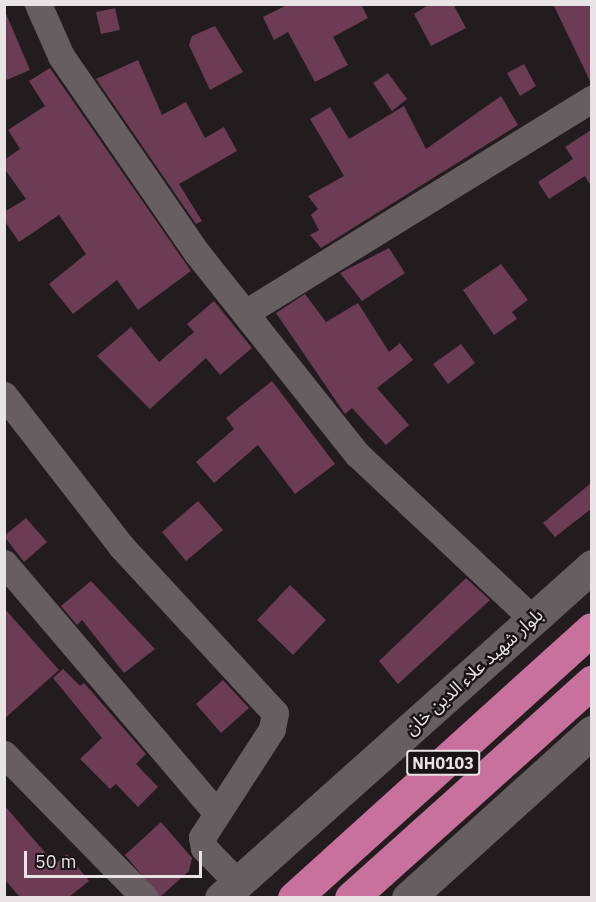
<!DOCTYPE html>
<html>
<head>
<meta charset="utf-8">
<style>
	body { margin:0 }
	#map { position:relative; width:596px; height:902px; overflow:hidden; background:#231c1f; font-family:"IBM Plex Sans","Noto Sans Arabic",sans-serif }
	div>[style] { position:absolute }
	.building>* { inset:0; background:#6b3c53 }
	.street>* { height:27px; margin:-13.5px; padding:0 13.5px; transform-origin:13.5px; border-radius:13.5px; background:#665e61 }
	.secondary>* { height:33px; margin:-16.5px; padding:0 16.5px; transform-origin:16.5px; border-radius:16.5px; background:#665e61 }
	.highway>* { height:33px; margin:-16.5px; padding:0 16.5px; transform-origin:16.5px; border-radius:16.5px; background:#c9719d }
	span { translate:-50% -50%; white-space:nowrap; text-align:center; line-height:1.15; -webkit-text-stroke:5px #1a1316; paint-order:stroke }
	.shield-label span { padding:2px 4px; background:#1a1316; border:2px solid; border-radius:4px; -webkit-text-stroke-width:0 }
	.shield-label { font-size:16px; color:#e8e3e5; font-weight:700 }
	.street-label { font-size:18px; color:#e8e3e5 }
	.frame { position:absolute; inset:0; border:6px solid #e8e3e5; pointer-events:none }
	.scale { position:absolute; left:24px; top:851px; width:178px; height:27px; box-sizing:border-box; border:3px solid #e8e3e5; border-top:0; padding-left:8px; font-size:18px; line-height:21px; white-space:nowrap; color:#e8e3e5; -webkit-text-stroke:4px #1a1316; paint-order:stroke }
</style>
</head>
<body>
<div id="map">
	<div class="building">
		<div style="clip-path:polygon(289px 4px,361px 4px,368px 18px,333px 37px,348px 65px,315px 82px,288px 32px,274px 40px,263px 17px)"></div>
		<div style="clip-path:polygon(430px 4px,453px 4px,466px 28px,431px 46px,414px 14px)"></div>
		<div style="clip-path:polygon(553px 4px,591px 4px,591px 83px)"></div>
		<div style="clip-path:polygon(115px 8px,120px 30px,101px 34px,96px 12px)"></div>
		<div style="clip-path:polygon(4px 9px,30px 70px,4px 81px)"></div>
		<div style="clip-path:polygon(215px 26px,243px 72px,210px 90px,189px 45px,192px 36px)"></div>
		<div style="clip-path:polygon(138px 60px,162px 115px,186px 102px,205px 138px,224px 127px,237px 151px,179px 184px,202px 221px,196px 224px,96px 79px)"></div>
		<div style="clip-path:polygon(524px 64px,536px 86px,520px 96px,507px 73px)"></div>
		<div style="clip-path:polygon(50px 68px,191px 271px,138px 310px,117px 280px,73px 314px,49px 284px,86px 254px,59px 215px,19px 242px,4px 220px,4px 212px,26px 199px,4px 168px,4px 160px,20px 149px,8px 130px,45px 106px,29px 81px)"></div>
		<div style="clip-path:polygon(388px 73px,407px 99px,392px 111px,373px 83px)"></div>
		<div style="clip-path:polygon(501px 96px,518px 125px,321px 248px,310px 235px,319px 230px,311px 215px,318px 209px,308px 196px,344px 176px,310px 119px,330px 107px,349px 139px,404px 106px,426px 149px)"></div>
		<div style="clip-path:polygon(591px 130px,591px 186px,585px 176px,549px 199px,538px 182px,573px 159px,565px 147px)"></div>
		<div style="clip-path:polygon(389px 248px,405px 273px,362px 301px,340px 273px)"></div>
		<div style="clip-path:polygon(501px 264px,528px 300px,512px 312px,517px 319px,494px 335px,463px 290px)"></div>
		<div style="clip-path:polygon(305px 294px,326px 322px,358px 303px,389px 352px,400px 343px,413px 360px,377px 388px,409px 425px,386px 445px,352px 408px,345px 414px,276px 313px)"></div>
		<div style="clip-path:polygon(214px 301px,252px 348px,220px 375px,206px 358px,150px 409px,97px 356px,131px 327px,159px 362px,194px 332px,187px 324px)"></div>
		<div style="clip-path:polygon(461px 344px,475px 363px,448px 384px,433px 364px)"></div>
		<div style="clip-path:polygon(272px 381px,335px 464px,295px 494px,258px 445px,214px 483px,196px 462px,234px 429px,226px 418px)"></div>
		<div style="clip-path:polygon(591px 483px,591px 509px,555px 537px,543px 523px)"></div>
		<div style="clip-path:polygon(198px 501px,223px 530px,186px 561px,162px 532px)"></div>
		<div style="clip-path:polygon(26px 518px,47px 542px,24px 562px,4px 536px)"></div>
		<div style="clip-path:polygon(466px 578px,490px 600px,398px 684px,379px 661px)"></div>
		<div style="clip-path:polygon(91px 581px,155px 649px,124px 673px,82px 620px,77px 625px,61px 606px)"></div>
		<div style="clip-path:polygon(290px 585px,326px 620px,293px 655px,257px 620px)"></div>
		<div style="clip-path:polygon(4px 608px,59px 670px,4px 719px)"></div>
		<div style="clip-path:polygon(63px 669px,80px 686px,84px 683px,146px 754px,136px 764px,158px 787px,138px 807px,116px 784px,110px 789px,80px 759px,102px 738px,53px 678px)"></div>
		<div style="clip-path:polygon(223px 680px,249px 708px,221px 733px,196px 704px)"></div>
		<div style="clip-path:polygon(4px 805px,55px 864px,67px 854px,89px 881px,69px 897px,20px 897px,4px 879px)"></div>
		<div style="clip-path:polygon(161px 822px,192px 858px,189px 871px,160px 897px,125px 855px)"></div>
	</div>
	<div class="street">
		<div style="left:38px;top:4px;width:57px;rotate:66.1deg"></div>
		<div style="left:61px;top:56px;width:239px;rotate:55.4deg"></div>
		<div style="left:197px;top:253px;width:257px;rotate:51.5deg"></div>
		<div style="left:357px;top:454px;width:241px;rotate:43.2deg"></div>
		<div style="left:245px;top:313px;width:408px;rotate:-31.7deg"></div>
		<div style="left:4px;top:395px;width:191px;rotate:52.2deg"></div>
		<div style="left:121px;top:546px;width:227px;rotate:47.3deg"></div>
		<div style="left:275px;top:713px;width:16px;rotate:101deg"></div>
		<div style="left:272px;top:729px;width:129px;rotate:122.9deg"></div>
		<div style="left:202px;top:837px;width:11px;rotate:80deg"></div>
		<div style="left:204px;top:848px;width:49px;rotate:45.8deg"></div>
		<div style="left:4px;top:563px;width:327px;rotate:49.6deg"></div>
		<div style="left:4px;top:754px;width:202px;rotate:45.6deg"></div>
	</div>
	<div class="secondary">
		<div style="left:221px;top:898px;width:498px;rotate:-41.8deg"></div>
		<div style="left:408px;top:898px;width:248px;rotate:-42.1deg"></div>
	</div>
	<div class="highway">
		<div style="left:294px;top:898px;width:401px;rotate:-42.1deg"></div>
		<div style="left:351px;top:898px;width:324px;rotate:-41.9deg"></div>
	</div>
	<div class="shield-label">
		<span style="left:443px;top:763px">NH0103</span>
	</div>
	<div class="street-label">
		<span style="left:474px;top:672px;rotate:-42deg">بلوار شهید علاء الدین خان</span>
	</div>
	<div class="frame"></div>
	<div class="scale">50 m</div>
</div>
</body>
</html>
